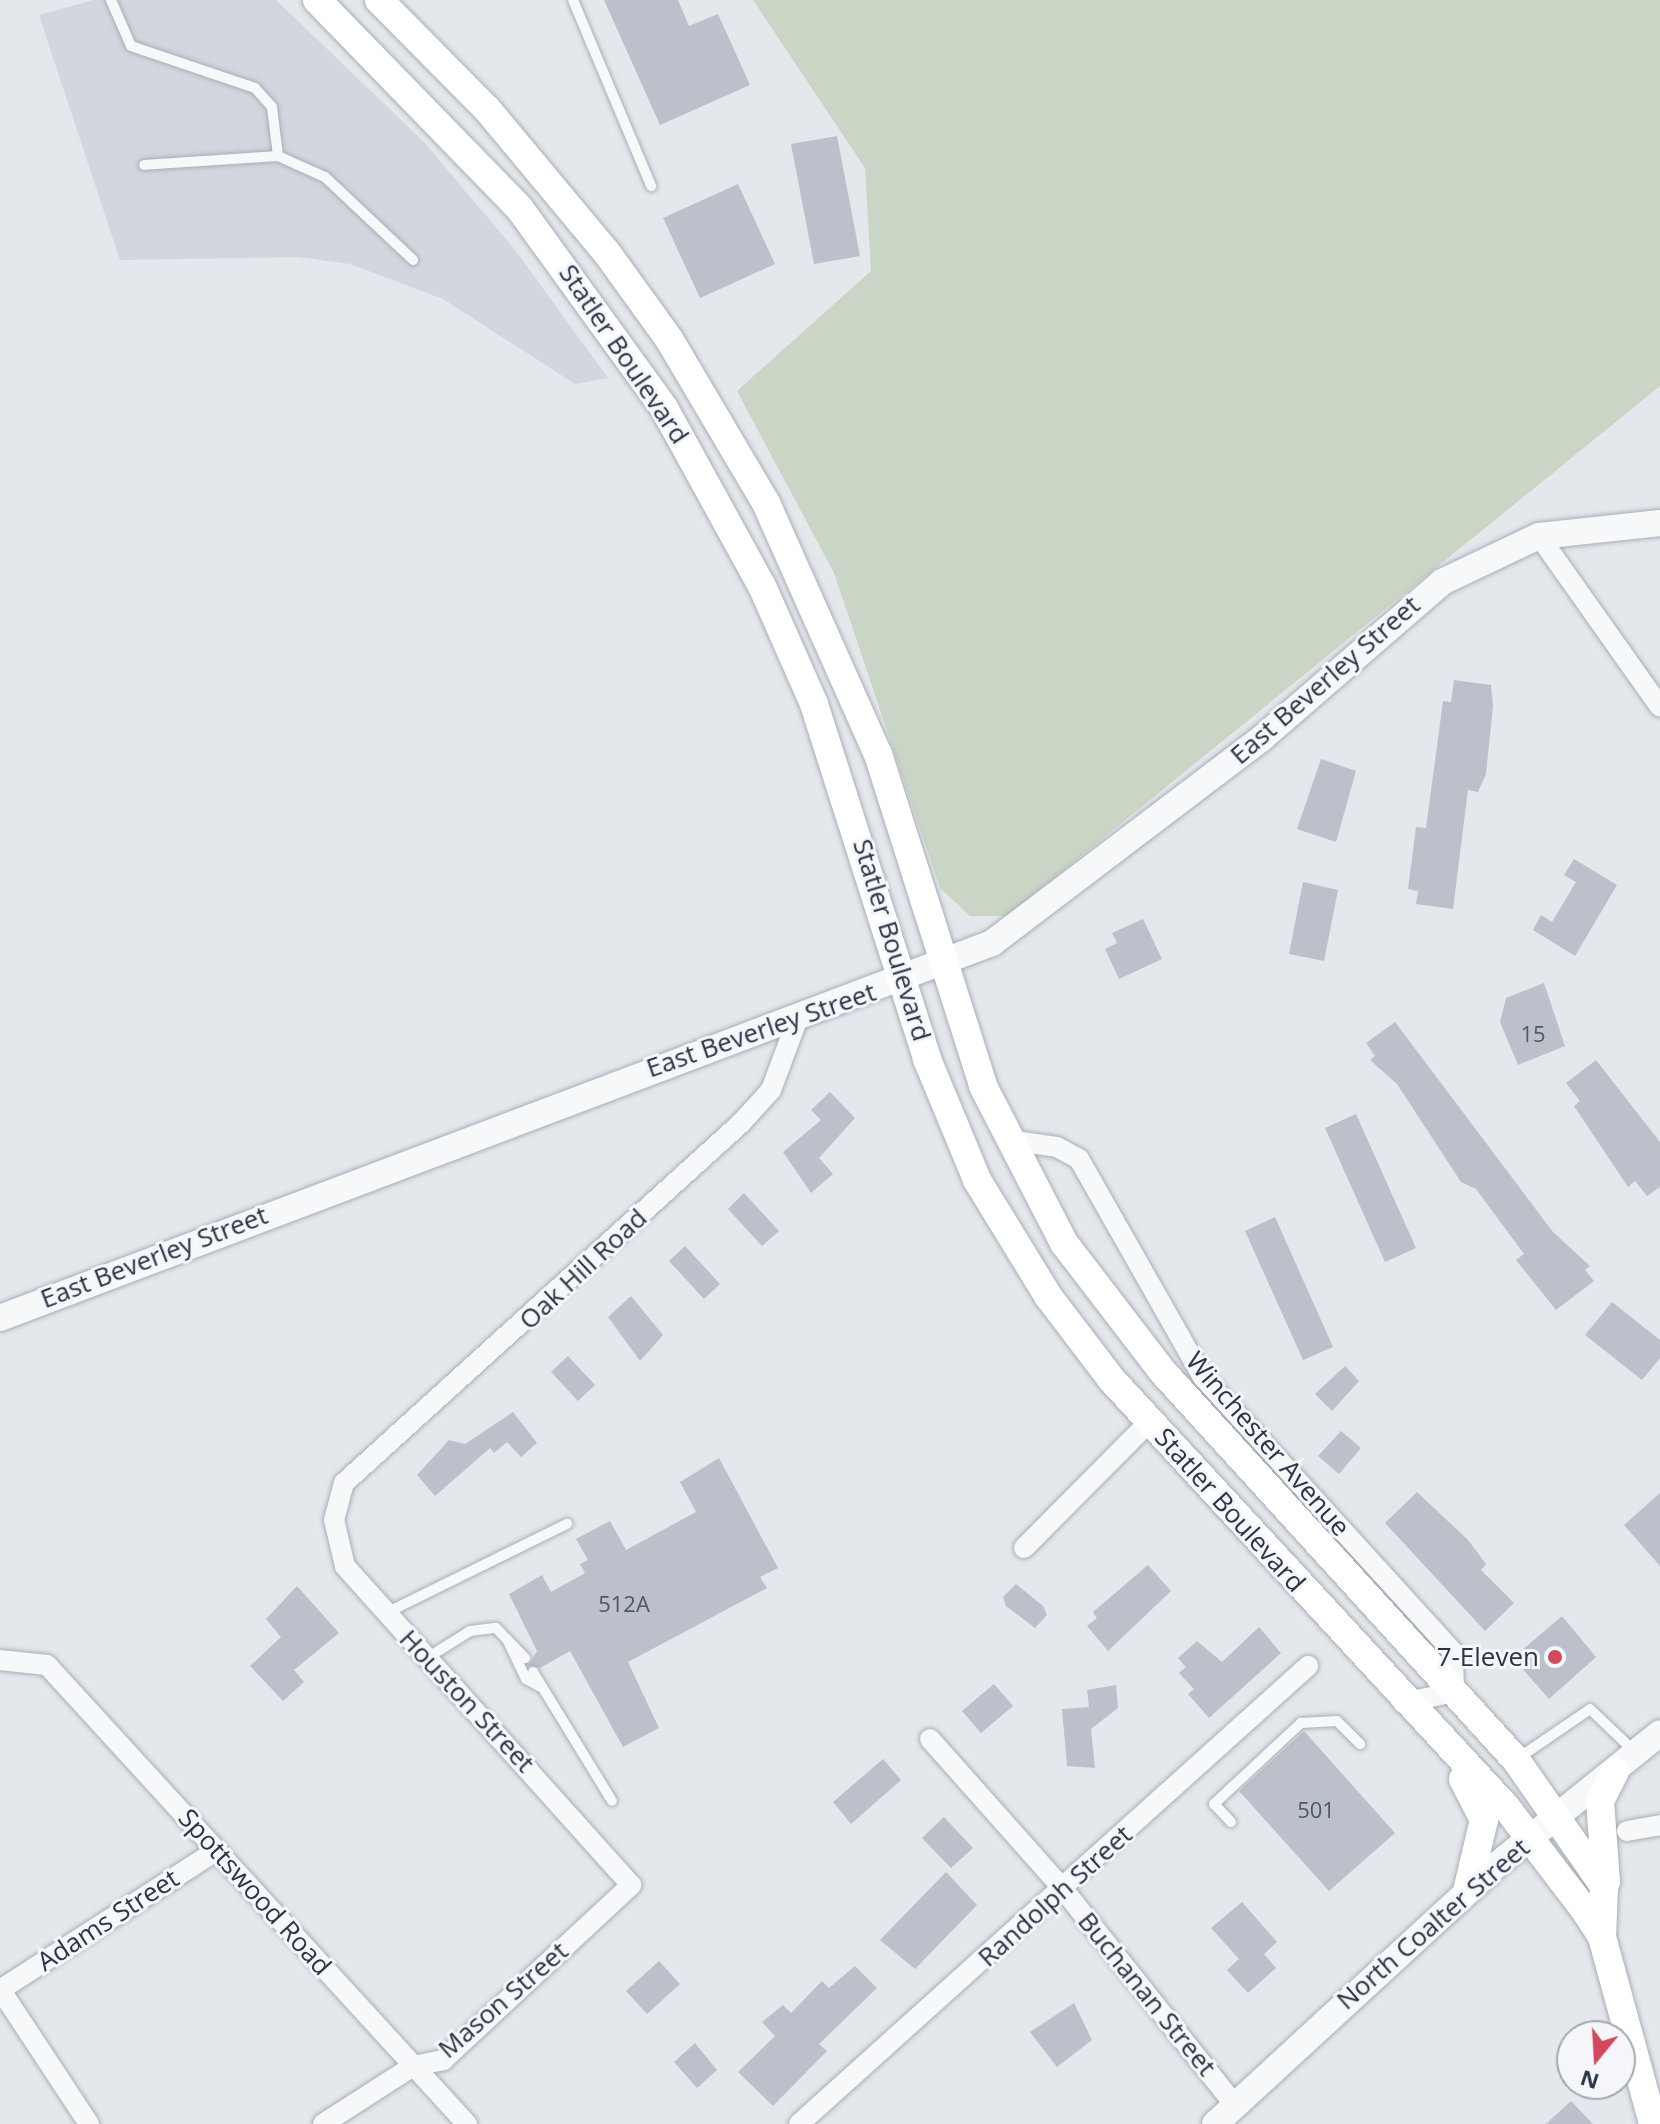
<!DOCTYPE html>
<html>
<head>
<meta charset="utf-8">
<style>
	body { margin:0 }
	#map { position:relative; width:1660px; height:2124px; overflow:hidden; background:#e4e7ec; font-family:"Open Sans",sans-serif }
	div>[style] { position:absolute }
	.built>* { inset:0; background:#d2d6de }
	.green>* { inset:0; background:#c9d6c5 }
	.building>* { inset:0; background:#bbc0ca }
	.roads { filter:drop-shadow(0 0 2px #a9aeb7) drop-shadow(0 0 2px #a9aeb7) }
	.service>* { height:10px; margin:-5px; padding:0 5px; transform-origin:5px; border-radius:5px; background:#f7f8fa }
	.minor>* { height:20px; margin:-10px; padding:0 10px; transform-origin:10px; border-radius:10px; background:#f7f8fa }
	.tertiary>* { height:26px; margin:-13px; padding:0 13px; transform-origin:13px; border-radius:13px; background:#f7f8fa }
	.secondary>* { height:28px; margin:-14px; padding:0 14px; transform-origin:14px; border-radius:14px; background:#fff }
	.dots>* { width:22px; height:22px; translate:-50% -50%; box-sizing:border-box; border:4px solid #f4f6f9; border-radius:50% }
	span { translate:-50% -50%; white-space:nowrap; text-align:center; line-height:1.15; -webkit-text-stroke:6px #f4f6f9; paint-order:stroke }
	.number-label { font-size:22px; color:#4f5766 }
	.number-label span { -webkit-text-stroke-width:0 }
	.street-label { font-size:26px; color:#2b3445 }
	.poi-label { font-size:26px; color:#2b3445 }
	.right { translate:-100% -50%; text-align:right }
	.north { position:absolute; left:1556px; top:2020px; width:80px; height:80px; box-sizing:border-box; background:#f4f6f9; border:2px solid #a4a8b1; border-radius:50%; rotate:198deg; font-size:22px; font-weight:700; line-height:32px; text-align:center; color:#2b3445 }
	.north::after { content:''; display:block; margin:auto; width:28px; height:36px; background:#d1495b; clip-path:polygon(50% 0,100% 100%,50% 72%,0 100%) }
</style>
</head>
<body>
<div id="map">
	<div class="built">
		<div style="clip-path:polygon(94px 0,276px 0,424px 142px,515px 250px,608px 378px,575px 384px,443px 299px,350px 264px,298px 257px,120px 260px,39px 15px)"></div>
	</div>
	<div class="green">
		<div style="clip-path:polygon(753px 0,1660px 0,1660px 386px,1007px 916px,970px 916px,940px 888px,834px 573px,737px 391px,871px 271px,865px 168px)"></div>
	</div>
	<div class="building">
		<div style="clip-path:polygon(604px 0,678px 0,689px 26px,718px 14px,750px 85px,660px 125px)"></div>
		<div style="clip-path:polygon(837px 136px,860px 256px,814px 264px,791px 144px)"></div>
		<div style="clip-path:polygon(738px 184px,775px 264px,700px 298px,663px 218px)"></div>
		<div style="clip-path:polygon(1454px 680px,1491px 685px,1493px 706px,1486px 774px,1478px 792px,1468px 790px,1453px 909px,1416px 904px,1418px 891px,1408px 889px,1416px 827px,1426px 828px,1443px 701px,1451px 702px)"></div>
		<div style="clip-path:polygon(1321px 759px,1356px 771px,1336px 842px,1297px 829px)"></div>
		<div style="clip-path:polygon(1574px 859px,1617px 885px,1575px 956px,1533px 930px,1541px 915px,1552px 922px,1576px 882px,1564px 875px)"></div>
		<div style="clip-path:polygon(1303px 882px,1338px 890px,1324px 961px,1289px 954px)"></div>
		<div style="clip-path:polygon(1143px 919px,1162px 959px,1119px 979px,1105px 949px,1117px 943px,1112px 933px)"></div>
		<div style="clip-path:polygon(1544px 983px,1565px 1046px,1518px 1065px,1500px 1022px,1506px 998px)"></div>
		<div style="clip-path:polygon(1395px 1022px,1553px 1232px,1590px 1266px,1585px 1270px,1594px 1281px,1556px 1310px,1516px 1260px,1524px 1254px,1476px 1189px,1461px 1182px,1397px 1084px,1370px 1060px,1375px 1056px,1366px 1043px)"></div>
		<div style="clip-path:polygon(1596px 1060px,1660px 1142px,1660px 1187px,1647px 1196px,1635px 1181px,1628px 1187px,1574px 1106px,1580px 1101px,1566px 1083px)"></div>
		<div style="clip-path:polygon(830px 1092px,855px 1118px,819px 1158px,833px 1174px,811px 1193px,783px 1152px,821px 1120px,811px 1110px)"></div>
		<div style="clip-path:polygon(1356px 1114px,1416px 1248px,1385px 1262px,1325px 1128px)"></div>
		<div style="clip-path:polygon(744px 1193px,779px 1231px,762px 1246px,728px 1209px)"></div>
		<div style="clip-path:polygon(1275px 1217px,1333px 1347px,1303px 1360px,1245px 1231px)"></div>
		<div style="clip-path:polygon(685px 1246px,720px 1284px,704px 1299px,669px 1261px)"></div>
		<div style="clip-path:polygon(631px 1296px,663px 1335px,640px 1361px,608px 1317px)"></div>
		<div style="clip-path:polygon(1612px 1302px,1660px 1340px,1660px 1358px,1642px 1380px,1585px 1335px)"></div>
		<div style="clip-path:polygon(568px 1356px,595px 1385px,578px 1401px,551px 1372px)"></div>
		<div style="clip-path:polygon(1345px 1366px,1359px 1381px,1332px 1411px,1315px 1394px)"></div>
		<div style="clip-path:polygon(513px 1412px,537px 1443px,521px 1457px,507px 1442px,494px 1453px,490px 1448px,435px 1496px,417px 1475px,449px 1440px,465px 1444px)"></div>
		<div style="clip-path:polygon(1341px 1431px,1361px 1448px,1339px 1474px,1318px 1456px)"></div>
		<div style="clip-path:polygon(719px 1458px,778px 1568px,760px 1577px,767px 1588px,628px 1662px,659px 1728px,623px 1747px,570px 1651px,540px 1668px,528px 1666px,537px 1651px,509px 1594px,542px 1575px,551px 1592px,585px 1573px,580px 1564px,588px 1560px,576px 1539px,610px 1521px,626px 1550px,696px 1512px,680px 1482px)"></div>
		<div style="clip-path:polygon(1417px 1492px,1468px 1540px,1486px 1564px,1481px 1570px,1514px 1603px,1485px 1631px,1385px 1523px)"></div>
		<div style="clip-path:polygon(1660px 1493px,1660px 1566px,1624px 1525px)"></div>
		<div style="clip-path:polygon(1148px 1565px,1171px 1591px,1108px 1651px,1087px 1626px,1097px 1618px,1093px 1612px)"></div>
		<div style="clip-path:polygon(1016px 1584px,1043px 1606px,1047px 1615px,1035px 1628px,1006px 1606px,1003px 1597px)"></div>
		<div style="clip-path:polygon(297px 1586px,339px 1633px,294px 1670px,304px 1682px,283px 1701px,250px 1666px,281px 1637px,266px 1619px)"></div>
		<div style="clip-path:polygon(1562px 1616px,1596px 1657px,1549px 1699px,1513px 1658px)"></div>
		<div style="clip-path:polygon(1259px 1627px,1281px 1653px,1209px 1718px,1188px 1694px,1194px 1689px,1179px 1673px,1186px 1667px,1178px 1658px,1197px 1641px,1222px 1662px)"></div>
		<div style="clip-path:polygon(994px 1684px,1013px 1706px,981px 1733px,962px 1711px)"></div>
		<div style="clip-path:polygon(1116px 1685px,1118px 1708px,1091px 1729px,1095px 1768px,1067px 1766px,1062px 1709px,1089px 1707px,1087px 1690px)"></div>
		<div style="clip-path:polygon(1304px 1731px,1395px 1833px,1329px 1891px,1239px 1791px)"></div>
		<div style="clip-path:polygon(883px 1759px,901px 1780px,851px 1824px,833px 1802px)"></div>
		<div style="clip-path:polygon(944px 1817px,973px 1848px,951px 1868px,922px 1838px)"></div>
		<div style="clip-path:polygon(946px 1872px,977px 1905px,915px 1969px,880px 1940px)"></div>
		<div style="clip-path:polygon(1242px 1902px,1277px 1942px,1264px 1954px,1276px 1968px,1248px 1993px,1227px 1970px,1239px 1959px,1211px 1928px)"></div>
		<div style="clip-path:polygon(659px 1961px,680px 1984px,647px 2014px,626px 1991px)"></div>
		<div style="clip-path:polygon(855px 1966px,877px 1988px,819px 2044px,827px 2051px,773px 2106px,738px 2072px,775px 2036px,762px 2022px,783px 2005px,791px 2013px,822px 1981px,829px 1988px)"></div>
		<div style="clip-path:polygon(1074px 2003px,1092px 2040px,1057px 2067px,1030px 2032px)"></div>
		<div style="clip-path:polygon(695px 2043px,717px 2070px,697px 2088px,674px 2062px)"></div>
		<div style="clip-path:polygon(1571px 2101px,1593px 2124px,1546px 2124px)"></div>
	</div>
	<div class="roads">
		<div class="service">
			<div style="left:111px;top:0;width:50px;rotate:66.5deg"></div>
			<div style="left:131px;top:46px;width:131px;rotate:18.7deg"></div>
			<div style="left:255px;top:88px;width:25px;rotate:48deg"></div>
			<div style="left:272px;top:107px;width:49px;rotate:83deg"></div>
			<div style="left:278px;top:156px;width:134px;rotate:176.2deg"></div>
			<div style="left:573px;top:0;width:202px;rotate:67.2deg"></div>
			<div style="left:278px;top:156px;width:51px;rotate:24.1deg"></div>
			<div style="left:325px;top:177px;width:121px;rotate:43.3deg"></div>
			<div style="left:386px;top:1613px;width:202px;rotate:-26.2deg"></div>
			<div style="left:507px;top:1639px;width:44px;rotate:64.6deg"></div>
			<div style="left:526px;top:1679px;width:17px;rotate:28deg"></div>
			<div style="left:427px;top:1658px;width:51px;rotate:-32.1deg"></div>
			<div style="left:470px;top:1631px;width:26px;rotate:-7deg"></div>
			<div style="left:496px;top:1628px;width:42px;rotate:46deg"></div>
			<div style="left:533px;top:1672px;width:151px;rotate:58.5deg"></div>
			<div style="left:1517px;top:1759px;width:88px;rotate:-34.4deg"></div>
			<div style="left:1590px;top:1709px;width:62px;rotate:43.7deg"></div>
			<div style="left:1231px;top:1822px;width:25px;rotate:-133deg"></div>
			<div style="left:1214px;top:1804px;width:119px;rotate:-43deg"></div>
			<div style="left:1301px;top:1723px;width:36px;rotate:-3deg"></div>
			<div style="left:1337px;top:1721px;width:33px;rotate:45deg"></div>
		</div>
		<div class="minor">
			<div style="left:1539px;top:536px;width:209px;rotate:54.7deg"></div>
			<div style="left:1008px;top:1140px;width:49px;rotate:8.1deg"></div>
			<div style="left:1057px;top:1147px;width:25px;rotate:29deg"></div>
			<div style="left:1079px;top:1159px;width:251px;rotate:60.4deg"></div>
			<div style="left:1203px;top:1377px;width:372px;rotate:47.7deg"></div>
			<div style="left:1453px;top:1652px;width:40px;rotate:88.6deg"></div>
			<div style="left:1454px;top:1692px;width:52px;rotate:167.8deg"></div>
			<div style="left:1024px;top:1548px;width:179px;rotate:-45.2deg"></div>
			<div style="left:0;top:1660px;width:47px;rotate:6.1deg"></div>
			<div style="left:47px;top:1665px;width:622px;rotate:47.54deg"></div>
			<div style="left:930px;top:1739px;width:200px;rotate:48.4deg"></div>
			<div style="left:1063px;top:1889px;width:276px;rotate:51.5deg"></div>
			<div style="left:1627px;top:1831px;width:34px;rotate:-10deg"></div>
			<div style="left:0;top:1989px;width:162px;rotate:56.6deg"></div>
			<div style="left:0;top:1990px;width:258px;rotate:-32.8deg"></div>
			<div style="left:323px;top:2124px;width:107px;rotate:-32.8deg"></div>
			<div style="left:413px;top:2066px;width:31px;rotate:-11deg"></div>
			<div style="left:443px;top:2060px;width:257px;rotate:-42.9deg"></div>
			<div style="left:631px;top:1885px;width:428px;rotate:-131.9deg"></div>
			<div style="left:345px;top:1566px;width:47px;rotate:-103.4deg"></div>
			<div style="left:334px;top:1520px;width:38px;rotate:-75deg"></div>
			<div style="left:344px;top:1483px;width:536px;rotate:-42.2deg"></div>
			<div style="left:741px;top:1123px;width:45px;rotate:-47.7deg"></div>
			<div style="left:771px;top:1090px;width:82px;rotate:-69.4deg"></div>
			<div style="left:799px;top:2124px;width:685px;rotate:-41.98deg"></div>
		</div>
		<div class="tertiary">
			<div style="left:0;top:1318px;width:1061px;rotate:-20.71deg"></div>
			<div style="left:992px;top:943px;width:338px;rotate:-37.2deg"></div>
			<div style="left:1261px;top:739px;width:240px;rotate:-40.9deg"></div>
			<div style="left:1442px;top:582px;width:107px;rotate:-25.4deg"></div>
			<div style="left:1539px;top:536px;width:122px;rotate:-6.1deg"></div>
			<div style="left:1215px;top:2124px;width:379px;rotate:-42.6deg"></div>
			<div style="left:1494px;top:1867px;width:213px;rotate:-38.9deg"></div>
		</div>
		<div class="secondary">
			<div style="left:317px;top:0;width:291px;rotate:45.8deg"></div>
			<div style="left:520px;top:209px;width:246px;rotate:54.1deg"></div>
			<div style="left:664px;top:408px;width:203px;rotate:61.2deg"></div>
			<div style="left:762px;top:586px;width:129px;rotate:66.2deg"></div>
			<div style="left:814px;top:704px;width:373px;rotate:72.3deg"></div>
			<div style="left:927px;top:1059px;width:131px;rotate:67.5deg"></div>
			<div style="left:977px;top:1180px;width:136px;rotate:58.5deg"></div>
			<div style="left:1048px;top:1296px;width:106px;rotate:52.7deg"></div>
			<div style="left:1112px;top:1380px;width:581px;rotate:47.3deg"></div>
			<div style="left:1506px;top:1807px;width:128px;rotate:52.6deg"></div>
			<div style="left:1584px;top:1909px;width:33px;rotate:57deg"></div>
			<div style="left:1602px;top:1937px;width:194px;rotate:74.7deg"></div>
			<div style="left:379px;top:0;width:153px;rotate:45.3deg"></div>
			<div style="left:487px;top:109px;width:187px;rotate:50.2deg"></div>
			<div style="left:607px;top:253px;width:106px;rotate:54.2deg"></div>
			<div style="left:669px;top:339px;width:191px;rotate:59.4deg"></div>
			<div style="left:766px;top:503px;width:275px;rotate:66deg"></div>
			<div style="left:878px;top:754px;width:348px;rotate:72.4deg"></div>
			<div style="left:983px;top:1086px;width:177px;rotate:62.7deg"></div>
			<div style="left:1064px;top:1243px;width:163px;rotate:52.5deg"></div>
			<div style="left:1163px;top:1372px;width:525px;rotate:47.7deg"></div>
			<div style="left:1516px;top:1760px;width:154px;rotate:55.1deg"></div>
			<div style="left:1604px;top:1886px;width:51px;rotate:92.2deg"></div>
			<div style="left:1463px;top:1779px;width:46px;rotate:62.9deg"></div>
			<div style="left:1484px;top:1820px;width:73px;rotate:103.5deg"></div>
			<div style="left:1606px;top:1882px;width:81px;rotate:-94.2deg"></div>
			<div style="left:1600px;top:1801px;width:33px;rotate:-63deg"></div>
		</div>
	</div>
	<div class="dots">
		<div style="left:1555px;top:1657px;background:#d1495b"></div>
	</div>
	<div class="number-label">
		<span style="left:1533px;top:1034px">15</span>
		<span style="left:624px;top:1604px">512A</span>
		<span style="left:1316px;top:1810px">501</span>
	</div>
	<div class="street-label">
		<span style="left:624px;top:354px;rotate:56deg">Statler Boulevard</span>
		<span style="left:1325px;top:680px;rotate:-41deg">East Beverley Street</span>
		<span style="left:892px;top:940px;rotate:73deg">Statler Boulevard</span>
		<span style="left:761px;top:1030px;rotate:-19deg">East Beverley Street</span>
		<span style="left:154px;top:1257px;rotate:-21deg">East Beverley Street</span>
		<span style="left:583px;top:1269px;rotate:-43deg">Oak Hill Road</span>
		<span style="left:1268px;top:1444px;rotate:49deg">Winchester Avenue</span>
		<span style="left:1230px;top:1510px;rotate:48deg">Statler Boulevard</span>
		<span style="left:467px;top:1701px;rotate:47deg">Houston Street</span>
		<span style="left:255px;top:1892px;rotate:48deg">Spottswood Road</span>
		<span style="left:1055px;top:1896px;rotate:-42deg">Randolph Street</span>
		<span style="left:108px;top:1920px;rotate:-33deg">Adams Street</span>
		<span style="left:1433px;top:1924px;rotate:-41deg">North Coalter Street</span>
		<span style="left:1147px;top:1994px;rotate:51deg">Buchanan Street</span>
		<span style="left:503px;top:2000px;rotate:-41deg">Mason Street</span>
	</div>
	<div class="poi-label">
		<span class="right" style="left:1539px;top:1657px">7-Eleven</span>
	</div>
	<div class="north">N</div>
</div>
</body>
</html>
